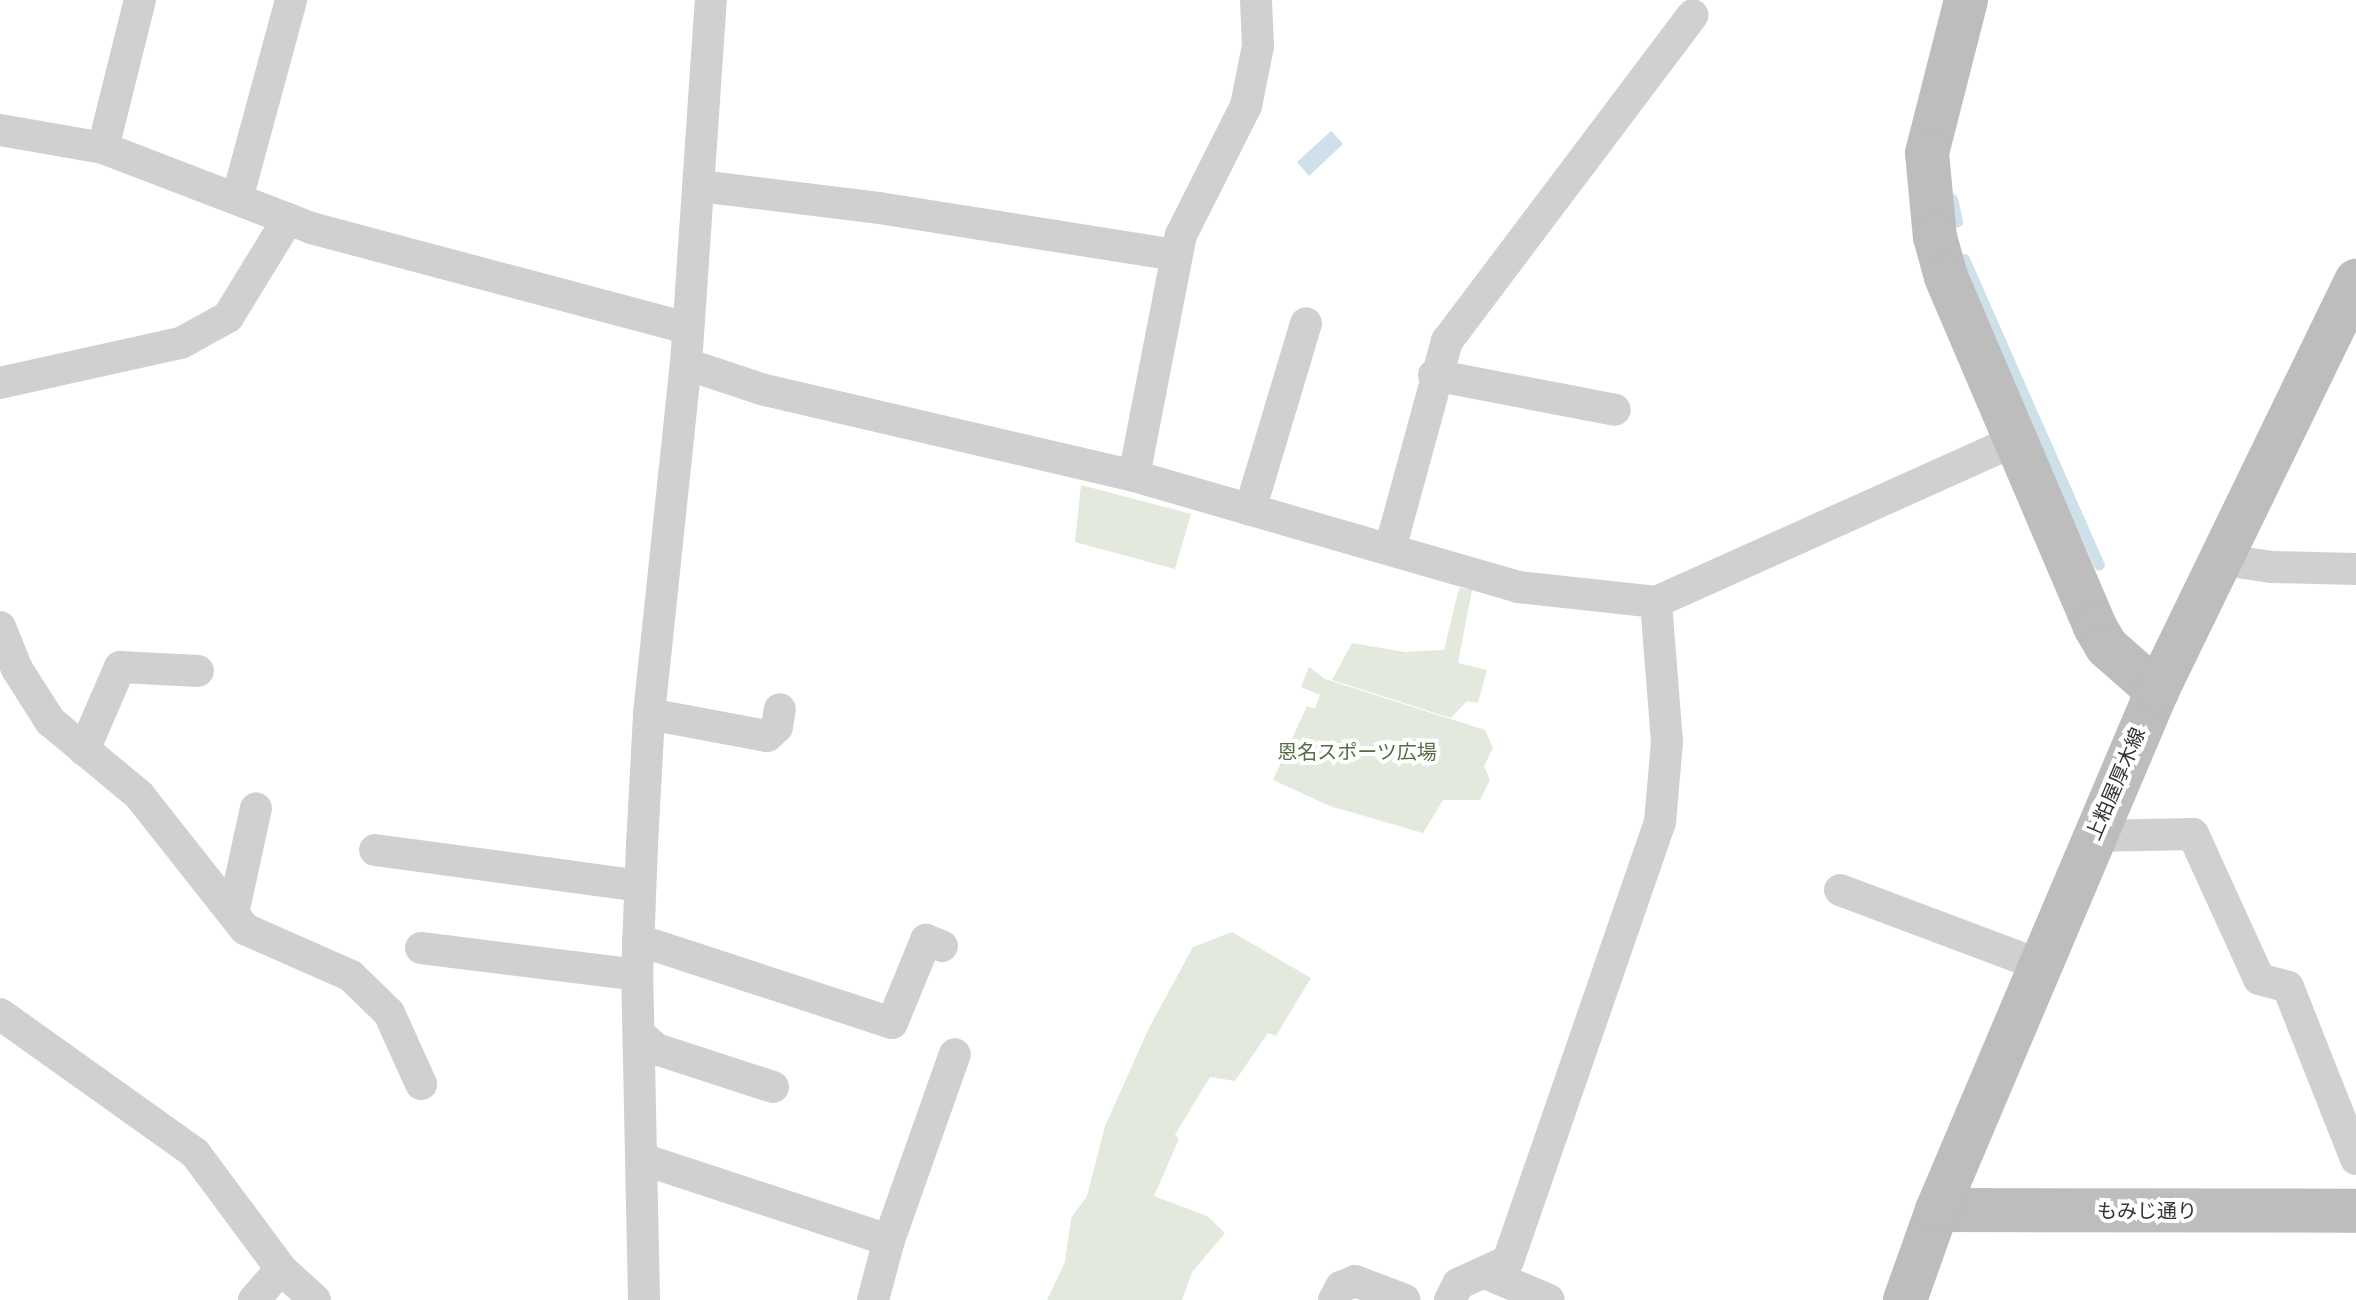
<!DOCTYPE html>
<html>
<head>
<meta charset="utf-8">
<style>
	body { margin:0 }
	#map { position:relative; width:2356px; height:1300px; overflow:hidden; background:#fff; font-family:Poppins,"Noto Sans JP",sans-serif }
	div>[style] { position:absolute }
	.green>* { inset:0; background:#e3e9dd }
	.water>* { inset:0; background:#cee0e9 }
	.stream>* { height:11px; margin:-5.5px; padding:0 5.5px; transform-origin:5.5px; border-radius:5.5px; background:#cee0e9 }
	.street>* { height:32px; margin:-16px; padding:0 16px; transform-origin:16px; border-radius:16px; background:#d0d0d0 }
	.secondary>* { height:44px; margin:-22px; padding:0 22px; transform-origin:22px; border-radius:22px; background:#bdbdbd }
	span { translate:-50% -50%; white-space:nowrap; text-align:center; line-height:1.15; -webkit-text-stroke:8px #fff; paint-order:stroke }
	.park-label { font-size:20px; color:#576c43 }
	.street-label { font-size:20px; color:#333 }
</style>
</head>
<body>
<div id="map">
	<div class="green">
		<div style="clip-path:polygon(1081px 485px,1191px 514px,1175px 569px,1075px 542px)"></div>
		<div style="clip-path:polygon(1459px 588px,1472px 590px,1458px 663px,1487px 670px,1478px 703px,1467px 701px,1451px 718px,1332px 680px,1352px 643px,1405px 652px,1444px 650px)"></div>
		<div style="clip-path:polygon(1309px 667px,1325px 679px,1485px 730px,1493px 748px,1484px 766px,1490px 780px,1480px 800px,1443px 800px,1423px 833px,1330px 806px,1273px 780px,1307px 706px,1315px 709px,1320px 695px,1301px 687px)"></div>
		<div style="clip-path:polygon(1232px 932px,1311px 978px,1276px 1036px,1268px 1033px,1235px 1081px,1210px 1077px,1175px 1135px,1179px 1139px,1154px 1196px,1207px 1216px,1225px 1233px,1192px 1272px,1182px 1300px,1047px 1300px,1065px 1262px,1071px 1218px,1087px 1196px,1105px 1126px,1149px 1028px,1193px 947px)"></div>
	</div>
	<div class="water">
		<div style="clip-path:polygon(1331px 131px,1343px 144px,1309px 176px,1297px 162px)"></div>
	</div>
	<div class="stream">
		<div style="left:1952px;top:199px;width:23px;rotate:77deg"></div>
		<div style="left:1964px;top:259px;width:334px;rotate:66.2deg"></div>
	</div>
	<div class="street">
		<div style="left:0;top:130px;width:105px;rotate:9.9deg"></div>
		<div style="left:103px;top:148px;width:223px;rotate:21deg"></div>
		<div style="left:311px;top:228px;width:389px;rotate:14.9deg"></div>
		<div style="left:103px;top:148px;width:153px;rotate:-76deg"></div>
		<div style="left:700px;top:186px;width:180px;rotate:7deg"></div>
		<div style="left:879px;top:208px;width:300px;rotate:9deg"></div>
		<div style="left:237px;top:199px;width:206px;rotate:-74.8deg"></div>
		<div style="left:686px;top:364px;width:79px;rotate:18.4deg"></div>
		<div style="left:761px;top:389px;width:383px;rotate:13.1deg"></div>
		<div style="left:1134px;top:476px;width:400px;rotate:16.1deg"></div>
		<div style="left:1518px;top:587px;width:139px;rotate:6.2deg"></div>
		<div style="left:1656px;top:602px;width:398px;rotate:-24.2deg"></div>
		<div style="left:1434px;top:375px;width:184px;rotate:10.9deg"></div>
		<div style="left:0;top:383px;width:185px;rotate:-12.5deg"></div>
		<div style="left:181px;top:343px;width:54px;rotate:-29deg"></div>
		<div style="left:228px;top:317px;width:115px;rotate:-58.5deg"></div>
		<div style="left:1134px;top:476px;width:246px;rotate:-79deg"></div>
		<div style="left:1181px;top:235px;width:144px;rotate:-63.3deg"></div>
		<div style="left:1246px;top:106px;width:61px;rotate:-78.7deg"></div>
		<div style="left:1258px;top:46px;width:46px;rotate:-92.5deg"></div>
		<div style="left:1250px;top:510px;width:195px;rotate:-73.3deg"></div>
		<div style="left:1390px;top:549px;width:216px;rotate:-74.7deg"></div>
		<div style="left:1447px;top:341px;width:408px;rotate:-53deg"></div>
		<div style="left:2217px;top:559px;width:56px;rotate:8.3deg"></div>
		<div style="left:2272px;top:567px;width:84px;rotate:1.4deg"></div>
		<div style="left:0;top:627px;width:45px;rotate:68deg"></div>
		<div style="left:17px;top:669px;width:62px;rotate:57.6deg"></div>
		<div style="left:50px;top:721px;width:116px;rotate:39.7deg"></div>
		<div style="left:139px;top:795px;width:171px;rotate:51.7deg"></div>
		<div style="left:245px;top:929px;width:116px;rotate:23.9deg"></div>
		<div style="left:351px;top:976px;width:53px;rotate:44.2deg"></div>
		<div style="left:389px;top:1013px;width:78px;rotate:65.7deg"></div>
		<div style="left:649px;top:714px;width:120px;rotate:10.6deg"></div>
		<div style="left:767px;top:736px;width:13px;rotate:-42deg"></div>
		<div style="left:777px;top:727px;width:18px;rotate:-81deg"></div>
		<div style="left:84px;top:750px;width:90px;rotate:-66.6deg"></div>
		<div style="left:120px;top:667px;width:78px;rotate:2.9deg"></div>
		<div style="left:2094px;top:836px;width:99px;rotate:-1.2deg"></div>
		<div style="left:2193px;top:834px;width:159px;rotate:65.5deg"></div>
		<div style="left:2259px;top:979px;width:30px;rotate:15deg"></div>
		<div style="left:2288px;top:987px;width:185px;rotate:68.4deg"></div>
		<div style="left:375px;top:850px;width:267px;rotate:7.7deg"></div>
		<div style="left:1840px;top:890px;width:214px;rotate:20.6deg"></div>
		<div style="left:234px;top:909px;width:103px;rotate:-77.7deg"></div>
		<div style="left:638px;top:940px;width:267px;rotate:18.1deg"></div>
		<div style="left:892px;top:1023px;width:90px;rotate:-67.7deg"></div>
		<div style="left:926px;top:940px;width:17px;rotate:21deg"></div>
		<div style="left:421px;top:948px;width:218px;rotate:7.1deg"></div>
		<div style="left:0;top:1014px;width:239px;rotate:35.5deg"></div>
		<div style="left:195px;top:1153px;width:144px;rotate:53.4deg"></div>
		<div style="left:281px;top:1269px;width:46px;rotate:42.4deg"></div>
		<div style="left:639px;top:1034px;width:23px;rotate:41deg"></div>
		<div style="left:656px;top:1049px;width:123px;rotate:18deg"></div>
		<div style="left:642px;top:1159px;width:260px;rotate:18.2deg"></div>
		<div style="left:889px;top:1240px;width:197px;rotate:-70.5deg"></div>
		<div style="left:1485px;top:1273px;width:69px;rotate:22.9deg"></div>
		<div style="left:254px;top:1300px;width:41px;rotate:-48.9deg"></div>
		<div style="left:644px;top:1300px;width:325px;rotate:-91.2deg"></div>
		<div style="left:637px;top:975px;width:130px;rotate:-87.8deg"></div>
		<div style="left:642px;top:845px;width:131px;rotate:-86.9deg"></div>
		<div style="left:649px;top:714px;width:352px;rotate:-84deg"></div>
		<div style="left:686px;top:364px;width:365px;rotate:-86.1deg"></div>
		<div style="left:873px;top:1300px;width:62px;rotate:-75.1deg"></div>
		<div style="left:1334px;top:1300px;width:15px;rotate:-62deg"></div>
		<div style="left:1341px;top:1287px;width:15px;rotate:-23deg"></div>
		<div style="left:1355px;top:1281px;width:53px;rotate:20.8deg"></div>
		<div style="left:1450px;top:1300px;width:18px;rotate:-63deg"></div>
		<div style="left:1458px;top:1284px;width:55px;rotate:-24.7deg"></div>
		<div style="left:1508px;top:1261px;width:465px;rotate:-70.9deg"></div>
		<div style="left:1660px;top:822px;width:80px;rotate:-85deg"></div>
		<div style="left:1667px;top:742px;width:140px;rotate:-94.5deg"></div>
	</div>
	<div class="secondary">
		<div style="left:1966px;top:0;width:158px;rotate:104.3deg"></div>
		<div style="left:1927px;top:153px;width:84px;rotate:84.6deg"></div>
		<div style="left:1935px;top:237px;width:41px;rotate:74.6deg"></div>
		<div style="left:1946px;top:277px;width:380px;rotate:66.9deg"></div>
		<div style="left:2095px;top:627px;width:23px;rotate:59deg"></div>
		<div style="left:2107px;top:647px;width:67px;rotate:41.3deg"></div>
		<div style="left:1937px;top:1210px;width:419px;rotate:0.1deg"></div>
		<div style="left:1905px;top:1300px;width:96px;rotate:-70.4deg"></div>
		<div style="left:1937px;top:1210px;width:564px;rotate:-67.03deg"></div>
		<div style="left:2157px;top:691px;width:456px;rotate:-64.1deg"></div>
	</div>
	<div class="park-label">
		<span style="left:1357px;top:752px">恩名スポーツ広場</span>
	</div>
	<div class="street-label">
		<span style="left:2116px;top:784px;rotate:-67deg">上粕屋厚木線</span>
		<span style="left:2147px;top:1211px">もみじ通り</span>
	</div>
</div>
</body>
</html>
